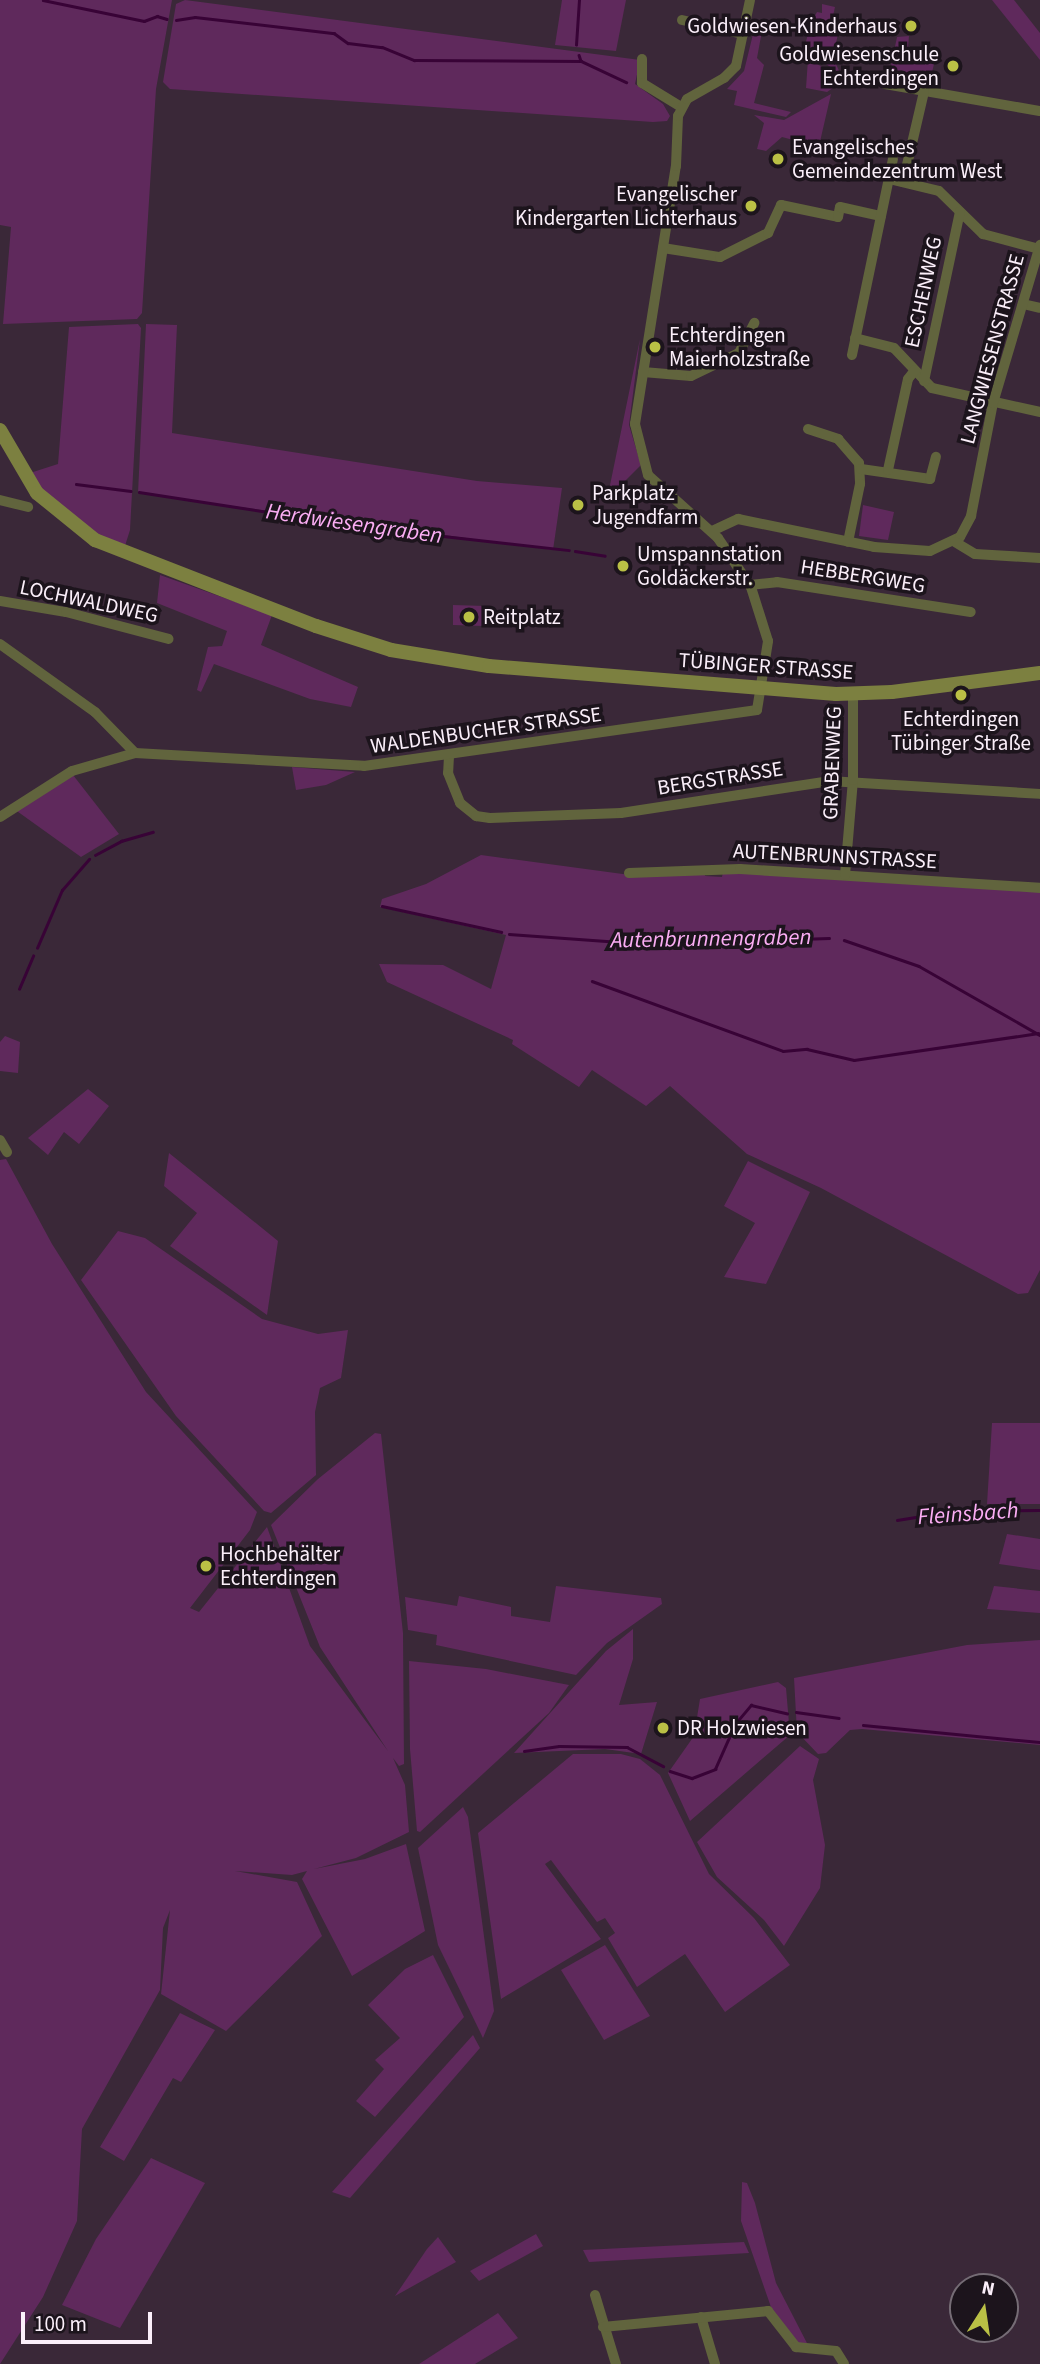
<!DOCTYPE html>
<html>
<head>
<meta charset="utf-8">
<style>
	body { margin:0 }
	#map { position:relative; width:1040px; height:2364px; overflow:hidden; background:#3a2838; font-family:"Source Sans 3",sans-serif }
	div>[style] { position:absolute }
	.green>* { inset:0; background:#5f295c }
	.stream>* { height:2.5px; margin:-1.25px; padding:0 1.25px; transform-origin:1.25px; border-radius:1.25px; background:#380336 }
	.minor>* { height:10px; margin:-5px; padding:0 5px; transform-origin:5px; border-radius:5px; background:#61643d }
	.secondary>* { height:14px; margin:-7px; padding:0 7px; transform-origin:7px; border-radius:7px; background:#7c8040 }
	.dots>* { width:19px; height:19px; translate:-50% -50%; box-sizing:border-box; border:4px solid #1c141c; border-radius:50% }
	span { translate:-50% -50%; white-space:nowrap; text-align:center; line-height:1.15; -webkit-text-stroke:7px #1c141c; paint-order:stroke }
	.poi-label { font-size:21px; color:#fbeffa }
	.right { translate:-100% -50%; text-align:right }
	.left { translate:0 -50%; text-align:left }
	.street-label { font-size:21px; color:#fbeffa }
	.water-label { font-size:23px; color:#fbadf4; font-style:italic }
	.north { position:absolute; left:949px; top:2273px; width:70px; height:70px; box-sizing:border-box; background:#1c141c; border:2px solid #756c75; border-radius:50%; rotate:12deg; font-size:19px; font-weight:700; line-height:28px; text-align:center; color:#fbeffa }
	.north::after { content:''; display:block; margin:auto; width:24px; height:32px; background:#bac045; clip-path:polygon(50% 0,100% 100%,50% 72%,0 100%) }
	.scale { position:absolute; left:21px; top:2312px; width:131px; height:32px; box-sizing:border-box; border:4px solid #fbeffa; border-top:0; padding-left:9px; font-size:21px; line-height:24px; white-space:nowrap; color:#fbeffa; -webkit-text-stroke:5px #1c141c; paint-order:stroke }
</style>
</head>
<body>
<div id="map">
	<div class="green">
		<div style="clip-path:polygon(0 0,172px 0,156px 89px,142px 313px,137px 319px,3px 324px,11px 227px,0 225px)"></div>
		<div style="clip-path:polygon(185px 0,640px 60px,635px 84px,663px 104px,670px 116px,667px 121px,653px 122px,170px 89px,163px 82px,176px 4px)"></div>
		<div style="clip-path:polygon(562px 0,626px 0,616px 51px,555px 45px)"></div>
		<div style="clip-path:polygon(992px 0,1014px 0,1040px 33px,1040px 60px)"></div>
		<div style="clip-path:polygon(822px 4px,835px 7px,830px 29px,838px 34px,833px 57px,840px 73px,804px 50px,810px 25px,815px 26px,811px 23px,817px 12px,822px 13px)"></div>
		<div style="clip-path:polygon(754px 30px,762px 31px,757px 58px,764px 65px,754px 103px,791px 112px,786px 117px,734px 105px,737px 91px,727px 89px,744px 71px)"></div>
		<div style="clip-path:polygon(909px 36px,907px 59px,934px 64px,928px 89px,888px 80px,897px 37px)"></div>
		<div style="clip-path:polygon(808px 59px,837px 75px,848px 78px,827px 92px,806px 88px)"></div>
		<div style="clip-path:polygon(831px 94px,819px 146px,800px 157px,797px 141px,782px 137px,766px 151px,757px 149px,764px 123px,754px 115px,784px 120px)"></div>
		<div style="clip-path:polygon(138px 324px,141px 328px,130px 530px,124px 549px,78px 524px,50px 499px,30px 473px,58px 464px,69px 327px)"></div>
		<div style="clip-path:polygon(146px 324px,177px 325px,172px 433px,477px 481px,562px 488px,553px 550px,138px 493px)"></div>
		<div style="clip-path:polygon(640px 339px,629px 425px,641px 465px,616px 490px,609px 490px)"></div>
		<div style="clip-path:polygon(863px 505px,894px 512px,888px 540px,859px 536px)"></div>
		<div style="clip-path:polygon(160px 575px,272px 615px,261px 645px,358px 687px,351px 707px,310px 699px,214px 664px,201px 692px,197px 690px,208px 647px,222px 646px,227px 631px,157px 603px)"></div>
		<div style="clip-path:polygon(453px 605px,485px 606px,484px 626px,453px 625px)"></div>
		<div style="clip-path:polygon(292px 767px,355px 772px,326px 785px,296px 790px)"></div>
		<div style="clip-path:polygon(73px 775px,119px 834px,81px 857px,14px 809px)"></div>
		<div style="clip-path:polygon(481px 855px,630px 875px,704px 871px,705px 876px,722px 877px,723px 871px,1040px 892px,1040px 1270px,1028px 1293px,1018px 1294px,821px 1188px,747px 1154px,670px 1086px,646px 1106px,592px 1070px,579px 1087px,512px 1044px,513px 1040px,387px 982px,379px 964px,443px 965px,491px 989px,506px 935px,380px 907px,382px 899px,426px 884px)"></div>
		<div style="clip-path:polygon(5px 1036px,20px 1042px,18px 1073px,0 1071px,0 1042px)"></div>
		<div style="clip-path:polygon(88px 1089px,109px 1106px,79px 1144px,64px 1132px,48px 1155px,28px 1138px)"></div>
		<div style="clip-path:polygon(169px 1153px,278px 1241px,267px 1315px,170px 1246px,197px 1213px,164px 1186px)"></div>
		<div style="clip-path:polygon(6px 1159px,52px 1244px,146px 1392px,257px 1512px,250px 1530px,190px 1608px,199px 1612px,267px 1527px,310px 1646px,388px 1751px,320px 1647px,271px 1525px,318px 1479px,375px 1433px,381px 1434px,403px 1633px,404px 1764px,399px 1766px,393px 1758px,405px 1785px,409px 1832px,356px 1858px,314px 1869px,365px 1859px,406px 1844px,425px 1931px,352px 1976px,302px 1879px,307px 1871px,292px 1875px,235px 1871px,297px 1882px,322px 1936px,226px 2031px,161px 1994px,170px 1910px,163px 1928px,160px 1990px,82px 2129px,77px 2221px,43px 2297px,0 2364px,0 1160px)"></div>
		<div style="clip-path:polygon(748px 1161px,810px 1192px,766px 1284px,724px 1277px,755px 1223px,724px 1206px)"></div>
		<div style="clip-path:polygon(118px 1231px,145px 1238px,262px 1319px,318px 1334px,348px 1330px,341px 1378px,320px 1388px,315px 1412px,316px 1475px,271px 1513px,264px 1511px,176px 1416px,81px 1280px)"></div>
		<div style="clip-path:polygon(992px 1423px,1040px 1423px,1040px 1504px,987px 1504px)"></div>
		<div style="clip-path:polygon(1007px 1534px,1040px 1539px,1040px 1570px,999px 1564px)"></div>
		<div style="clip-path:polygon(556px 1586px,661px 1598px,662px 1604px,607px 1643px,576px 1675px,436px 1645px,437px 1635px,408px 1630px,405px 1597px,457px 1606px,459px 1596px,511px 1607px,511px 1616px,550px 1622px)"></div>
		<div style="clip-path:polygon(994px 1586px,1040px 1591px,1040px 1613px,987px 1609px)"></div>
		<div style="clip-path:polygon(633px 1629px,633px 1659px,619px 1705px,657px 1702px,641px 1754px,605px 1749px,514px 1753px,606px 1651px)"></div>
		<div style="clip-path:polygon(1040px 1640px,1040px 1745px,862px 1729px,850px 1730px,826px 1753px,818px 1754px,797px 1732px,794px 1678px,967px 1645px)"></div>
		<div style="clip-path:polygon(409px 1661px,486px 1669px,569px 1685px,549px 1713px,420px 1832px,417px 1831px,410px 1749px)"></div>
		<div style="clip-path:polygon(778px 1682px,786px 1688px,790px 1735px,690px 1821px,668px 1773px,694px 1736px,700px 1699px)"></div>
		<div style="clip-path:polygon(800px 1746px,819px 1759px,813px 1780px,825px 1845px,820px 1888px,784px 1946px,764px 1920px,717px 1877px,697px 1842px)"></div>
		<div style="clip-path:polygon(573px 1754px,621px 1754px,640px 1759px,660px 1775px,709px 1874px,754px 1918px,790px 1965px,725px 2012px,685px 1954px,637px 1987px,608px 1938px,615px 1933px,605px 1918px,597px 1922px,551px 1860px,545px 1864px,601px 1939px,501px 1999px,478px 1833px)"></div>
		<div style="clip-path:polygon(463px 1807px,468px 1817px,494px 2011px,483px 2038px,438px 1945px,418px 1848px)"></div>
		<div style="clip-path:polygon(605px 1945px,650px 2016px,604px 2040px,561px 1970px)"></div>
		<div style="clip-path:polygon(433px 1955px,464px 2017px,375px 2117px,356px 2101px,384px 2069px,375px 2060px,400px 2038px,368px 2005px,405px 1969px)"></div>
		<div style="clip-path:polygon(180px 2013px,215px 2030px,181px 2082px,173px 2078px,124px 2161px,100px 2147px)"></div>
		<div style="clip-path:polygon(473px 2035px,480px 2048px,350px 2198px,332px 2192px)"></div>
		<div style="clip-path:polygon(151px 2158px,205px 2183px,120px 2328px,62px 2305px,96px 2239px)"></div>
		<div style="clip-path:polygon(742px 2182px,747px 2183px,755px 2203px,776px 2283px,809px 2347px,797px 2346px,772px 2310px,741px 2221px)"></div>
		<div style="clip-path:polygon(536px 2234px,543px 2246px,479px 2281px,470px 2271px)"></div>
		<div style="clip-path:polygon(438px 2237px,456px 2262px,395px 2296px,427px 2249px)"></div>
		<div style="clip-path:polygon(744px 2242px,749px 2253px,589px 2262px,583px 2250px)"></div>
		<div style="clip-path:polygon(498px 2313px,518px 2338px,475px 2364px,419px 2364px)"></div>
	</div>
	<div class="stream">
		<div style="left:43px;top:0;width:103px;rotate:11.7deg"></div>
		<div style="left:144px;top:21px;width:14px;rotate:-21deg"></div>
		<div style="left:157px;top:16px;width:10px;rotate:17deg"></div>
		<div style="left:176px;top:20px;width:19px;rotate:-9deg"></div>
		<div style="left:195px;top:17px;width:140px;rotate:6.6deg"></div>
		<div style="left:334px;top:33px;width:17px;rotate:36deg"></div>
		<div style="left:348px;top:43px;width:34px;rotate:7deg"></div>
		<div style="left:382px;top:47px;width:35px;rotate:22deg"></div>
		<div style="left:414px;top:60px;width:167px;rotate:0.3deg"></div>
		<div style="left:576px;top:45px;width:45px;rotate:-86.2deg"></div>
		<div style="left:579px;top:55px;width:6px;rotate:72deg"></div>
		<div style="left:581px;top:61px;width:50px;rotate:25deg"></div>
		<div style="left:76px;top:484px;width:55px;rotate:7.3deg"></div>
		<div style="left:139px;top:492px;width:236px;rotate:8.8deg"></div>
		<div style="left:372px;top:528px;width:198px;rotate:6.4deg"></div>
		<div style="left:575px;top:551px;width:30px;rotate:9deg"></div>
		<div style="left:95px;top:855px;width:30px;rotate:-28deg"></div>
		<div style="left:121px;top:841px;width:33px;rotate:-16deg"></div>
		<div style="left:382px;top:906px;width:122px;rotate:12.3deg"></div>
		<div style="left:509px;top:934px;width:139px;rotate:4.1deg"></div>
		<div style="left:648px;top:944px;width:181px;rotate:-1.9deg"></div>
		<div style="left:844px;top:940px;width:79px;rotate:19.1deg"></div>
		<div style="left:919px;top:966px;width:139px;rotate:29.7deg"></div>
		<div style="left:37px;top:948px;width:63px;rotate:-66.7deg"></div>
		<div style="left:62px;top:890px;width:41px;rotate:-48.9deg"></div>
		<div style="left:592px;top:981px;width:203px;rotate:20.1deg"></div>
		<div style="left:783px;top:1051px;width:24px;rotate:-5deg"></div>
		<div style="left:807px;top:1049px;width:48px;rotate:13.2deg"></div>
		<div style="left:854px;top:1060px;width:186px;rotate:-8.3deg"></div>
		<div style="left:19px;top:989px;width:36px;rotate:-67deg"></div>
		<div style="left:897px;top:1520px;width:58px;rotate:-9deg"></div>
		<div style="left:954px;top:1511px;width:86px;rotate:-0.7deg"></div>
		<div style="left:796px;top:1712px;width:43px;rotate:7.9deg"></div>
		<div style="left:863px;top:1725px;width:178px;rotate:5.5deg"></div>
		<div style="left:524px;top:1751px;width:35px;rotate:-8deg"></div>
		<div style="left:559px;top:1746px;width:68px;rotate:0.8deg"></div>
		<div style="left:627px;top:1747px;width:41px;rotate:27.8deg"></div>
		<div style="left:670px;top:1771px;width:23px;rotate:18deg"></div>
		<div style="left:692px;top:1778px;width:25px;rotate:-21deg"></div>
		<div style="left:715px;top:1769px;width:49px;rotate:-66deg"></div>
		<div style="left:735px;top:1724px;width:25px;rotate:-50deg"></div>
		<div style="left:751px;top:1705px;width:37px;rotate:13deg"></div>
	</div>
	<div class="minor">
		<div style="left:682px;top:20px;width:63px;rotate:12.9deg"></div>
		<div style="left:642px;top:59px;width:24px;rotate:90deg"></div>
		<div style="left:642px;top:83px;width:46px;rotate:31.6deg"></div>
		<div style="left:885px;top:84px;width:157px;rotate:9.9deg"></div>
		<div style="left:889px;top:179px;width:51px;rotate:13.5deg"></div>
		<div style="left:939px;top:191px;width:62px;rotate:44.3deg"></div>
		<div style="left:983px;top:234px;width:58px;rotate:15deg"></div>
		<div style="left:903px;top:182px;width:92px;rotate:-76.9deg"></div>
		<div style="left:663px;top:248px;width:58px;rotate:9deg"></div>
		<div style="left:720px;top:257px;width:54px;rotate:-26.6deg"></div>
		<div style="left:768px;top:233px;width:31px;rotate:-65deg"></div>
		<div style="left:781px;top:205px;width:58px;rotate:11.9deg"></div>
		<div style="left:838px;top:217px;width:10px;rotate:-79deg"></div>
		<div style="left:840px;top:207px;width:42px;rotate:12.4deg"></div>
		<div style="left:1023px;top:304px;width:17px;rotate:13deg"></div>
		<div style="left:855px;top:338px;width:40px;rotate:14.4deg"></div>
		<div style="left:894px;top:348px;width:55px;rotate:46.5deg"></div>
		<div style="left:932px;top:388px;width:111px;rotate:12.5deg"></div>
		<div style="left:852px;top:355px;width:200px;rotate:-78.2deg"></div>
		<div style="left:643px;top:372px;width:48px;rotate:4.8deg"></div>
		<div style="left:691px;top:376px;width:53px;rotate:-25.6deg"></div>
		<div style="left:739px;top:353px;width:34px;rotate:-63deg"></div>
		<div style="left:924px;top:381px;width:173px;rotate:-78deg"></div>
		<div style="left:808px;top:429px;width:32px;rotate:18deg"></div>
		<div style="left:838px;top:439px;width:32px;rotate:49deg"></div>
		<div style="left:859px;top:463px;width:21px;rotate:87deg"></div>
		<div style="left:860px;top:484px;width:59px;rotate:101.7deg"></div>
		<div style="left:861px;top:469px;width:70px;rotate:8.2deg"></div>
		<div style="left:930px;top:479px;width:23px;rotate:-75deg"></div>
		<div style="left:888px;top:470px;width:93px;rotate:-77.6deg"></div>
		<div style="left:908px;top:379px;width:11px;rotate:-52deg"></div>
		<div style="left:0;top:500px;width:29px;rotate:14deg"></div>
		<div style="left:712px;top:531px;width:29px;rotate:-25deg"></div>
		<div style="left:738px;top:519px;width:139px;rotate:11.6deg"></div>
		<div style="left:874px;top:547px;width:56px;rotate:4.1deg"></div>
		<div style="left:930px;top:551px;width:33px;rotate:-25deg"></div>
		<div style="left:960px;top:537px;width:24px;rotate:-62deg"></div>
		<div style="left:971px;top:516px;width:115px;rotate:-79deg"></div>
		<div style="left:993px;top:403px;width:165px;rotate:-73.4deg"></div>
		<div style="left:955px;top:542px;width:23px;rotate:31deg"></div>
		<div style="left:975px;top:554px;width:65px;rotate:3.5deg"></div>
		<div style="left:750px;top:585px;width:27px;rotate:-6deg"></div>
		<div style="left:777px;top:582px;width:196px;rotate:8.8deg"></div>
		<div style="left:0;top:601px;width:67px;rotate:9.5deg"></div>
		<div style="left:66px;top:612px;width:106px;rotate:14.7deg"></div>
		<div style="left:0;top:644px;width:117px;rotate:35.6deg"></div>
		<div style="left:95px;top:712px;width:57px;rotate:45.7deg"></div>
		<div style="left:449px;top:756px;width:17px;rotate:93deg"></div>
		<div style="left:448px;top:773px;width:32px;rotate:68deg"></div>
		<div style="left:460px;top:803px;width:21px;rotate:39deg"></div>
		<div style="left:476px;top:816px;width:14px;rotate:8deg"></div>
		<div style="left:490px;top:818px;width:131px;rotate:-2.2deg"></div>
		<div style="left:621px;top:813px;width:210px;rotate:-8.7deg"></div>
		<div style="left:829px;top:781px;width:211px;rotate:3.5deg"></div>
		<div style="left:0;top:817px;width:85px;rotate:-32.6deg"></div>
		<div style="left:72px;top:771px;width:66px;rotate:-15.9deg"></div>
		<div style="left:135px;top:753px;width:229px;rotate:3.2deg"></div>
		<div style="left:364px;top:766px;width:397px;rotate:-8.1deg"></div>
		<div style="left:757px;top:710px;width:70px;rotate:-80.9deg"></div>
		<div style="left:768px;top:641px;width:57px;rotate:-107.5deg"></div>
		<div style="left:751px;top:587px;width:59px;rotate:-124deg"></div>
		<div style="left:718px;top:538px;width:94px;rotate:-138deg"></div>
		<div style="left:648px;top:475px;width:53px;rotate:-104.3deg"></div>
		<div style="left:635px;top:424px;width:261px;rotate:-81deg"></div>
		<div style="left:676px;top:166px;width:50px;rotate:-87.7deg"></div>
		<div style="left:678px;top:116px;width:19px;rotate:-62deg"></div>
		<div style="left:687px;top:99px;width:43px;rotate:-29.6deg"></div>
		<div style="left:724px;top:78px;width:17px;rotate:-45deg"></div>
		<div style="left:736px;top:66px;width:67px;rotate:-78deg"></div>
		<div style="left:629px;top:873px;width:111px;rotate:-2.1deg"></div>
		<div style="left:740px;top:869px;width:301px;rotate:3.6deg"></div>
		<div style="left:845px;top:875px;width:95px;rotate:-85.2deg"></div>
		<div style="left:853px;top:780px;width:86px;rotate:-90deg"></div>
		<div style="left:0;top:1140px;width:14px;rotate:60deg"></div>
		<div style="left:595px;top:2295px;width:72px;rotate:73.1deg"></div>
		<div style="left:701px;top:2317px;width:49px;rotate:73.4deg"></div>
		<div style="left:603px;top:2327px;width:166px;rotate:-5.5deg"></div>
		<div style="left:768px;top:2311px;width:46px;rotate:52.1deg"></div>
		<div style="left:796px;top:2347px;width:40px;rotate:5.7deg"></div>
		<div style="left:836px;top:2351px;width:15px;rotate:58deg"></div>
	</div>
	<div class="secondary">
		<div style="left:0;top:430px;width:73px;rotate:59.6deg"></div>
		<div style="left:37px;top:493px;width:75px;rotate:39deg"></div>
		<div style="left:95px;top:540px;width:237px;rotate:21.3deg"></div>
		<div style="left:316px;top:626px;width:79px;rotate:17.7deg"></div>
		<div style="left:391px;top:650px;width:99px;rotate:9.3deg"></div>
		<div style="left:489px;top:666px;width:348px;rotate:4.6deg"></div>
		<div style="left:836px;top:694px;width:56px;rotate:-2deg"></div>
		<div style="left:892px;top:692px;width:149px;rotate:-7.3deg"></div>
	</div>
	<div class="dots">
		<div style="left:911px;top:26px;background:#bac045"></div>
		<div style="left:953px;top:66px;background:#bac045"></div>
		<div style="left:778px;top:159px;background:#bac045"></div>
		<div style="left:751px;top:206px;background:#bac045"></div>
		<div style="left:655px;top:347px;background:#bac045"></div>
		<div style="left:578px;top:505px;background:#bac045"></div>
		<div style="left:623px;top:566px;background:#bac045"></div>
		<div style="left:469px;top:617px;background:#bac045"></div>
		<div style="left:961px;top:695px;background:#bac045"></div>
		<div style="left:206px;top:1566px;background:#bac045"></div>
		<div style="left:663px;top:1728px;background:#bac045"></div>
	</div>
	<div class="poi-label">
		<span class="right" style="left:897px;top:26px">Goldwiesen-Kinderhaus</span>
		<span class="right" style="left:939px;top:66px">Goldwiesenschule<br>Echterdingen</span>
		<span class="left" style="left:792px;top:159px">Evangelisches<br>Gemeindezentrum West</span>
		<span class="right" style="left:737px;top:206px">Evangelischer<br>Kindergarten Lichterhaus</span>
		<span class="left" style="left:669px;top:347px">Echterdingen<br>Maierholzstraße</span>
		<span class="left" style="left:592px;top:505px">Parkplatz<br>Jugendfarm</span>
		<span class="left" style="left:637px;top:566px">Umspannstation<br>Goldäckerstr.</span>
		<span class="left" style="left:483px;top:617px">Reitplatz</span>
		<span style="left:961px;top:731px">Echterdingen<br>Tübinger Straße</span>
		<span class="left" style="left:220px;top:1566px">Hochbehälter<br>Echterdingen</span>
		<span class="left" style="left:677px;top:1728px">DR Holzwiesen</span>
	</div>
	<div class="street-label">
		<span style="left:923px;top:292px;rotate:-78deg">ESCHENWEG</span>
		<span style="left:992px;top:349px;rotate:-75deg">LANGWIESENSTRASSE</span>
		<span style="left:863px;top:576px;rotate:9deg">HEBBERGWEG</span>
		<span style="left:89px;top:601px;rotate:12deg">LOCHWALDWEG</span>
		<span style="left:766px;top:666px;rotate:4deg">TÜBINGER STRASSE</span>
		<span style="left:486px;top:730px;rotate:-8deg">WALDENBUCHER STRASSE</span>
		<span style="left:832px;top:763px;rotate:-88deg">GRABENWEG</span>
		<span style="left:720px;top:778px;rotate:-9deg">BERGSTRASSE</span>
		<span style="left:835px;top:856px;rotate:3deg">AUTENBRUNNSTRASSE</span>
	</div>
	<div class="water-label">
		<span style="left:354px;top:524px;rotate:8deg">Herdwiesengraben</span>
		<span style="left:711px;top:939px;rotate:-1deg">Autenbrunnengraben</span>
		<span style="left:968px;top:1514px;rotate:-4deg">Fleinsbach</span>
	</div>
	<div class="north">N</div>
	<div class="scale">100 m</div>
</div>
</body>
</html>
